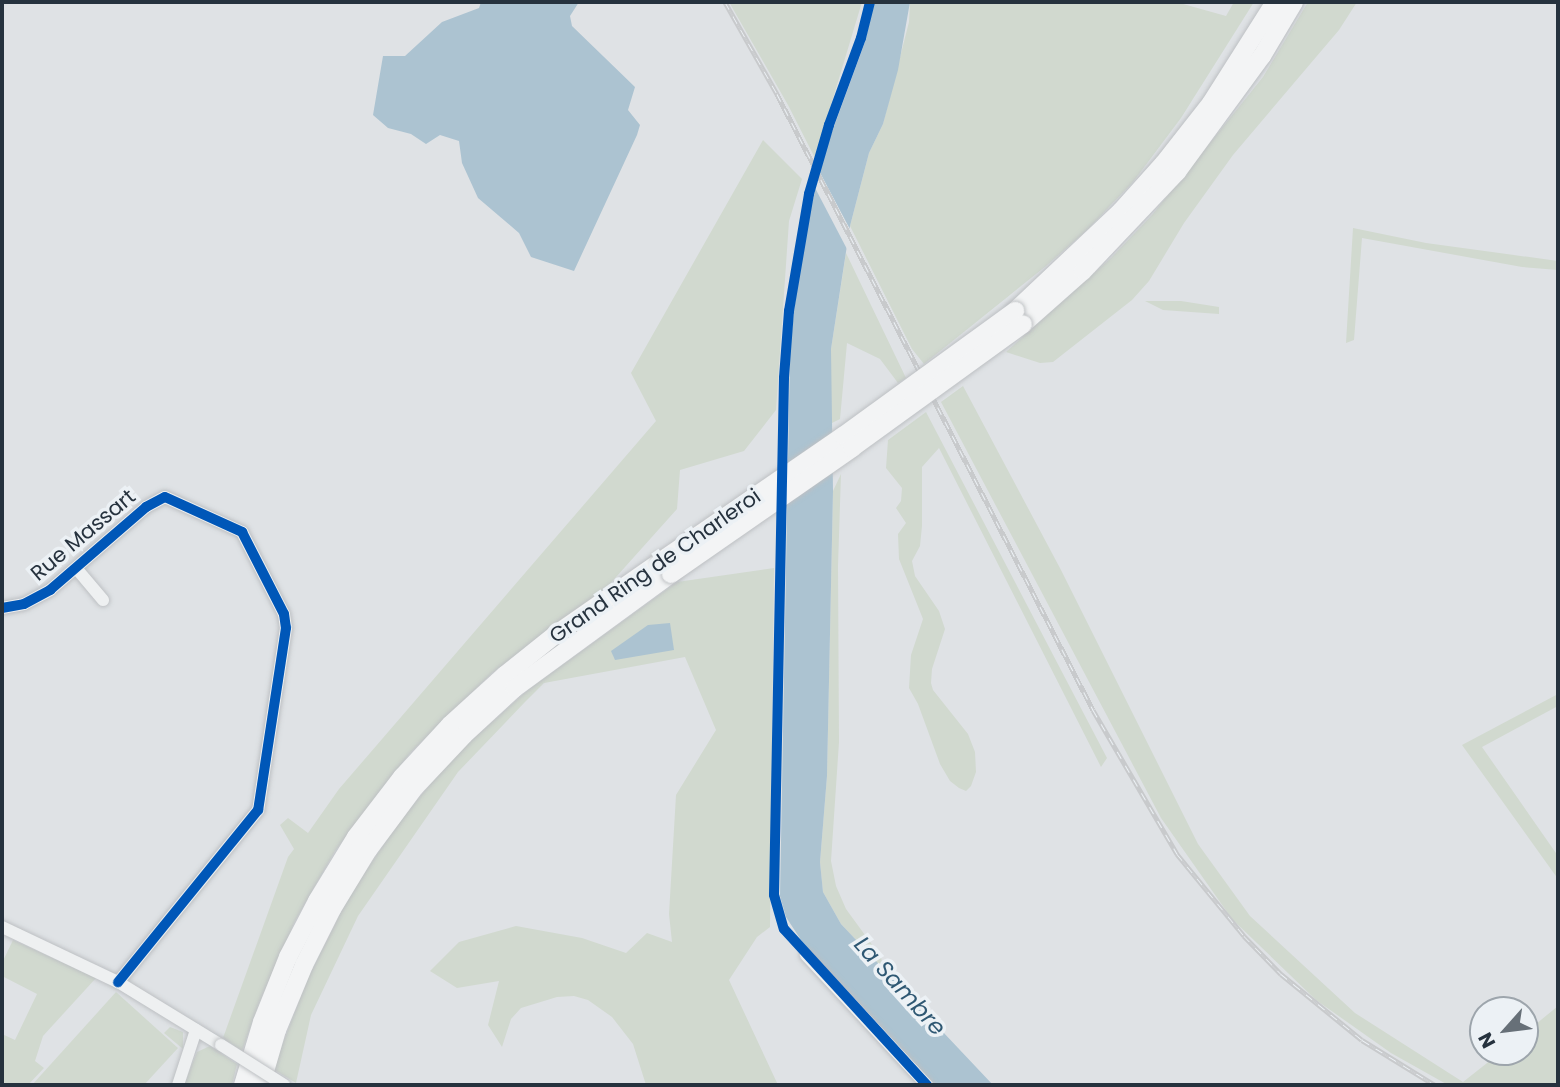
<!DOCTYPE html>
<html>
<head>
<meta charset="utf-8">
<style>
	body { margin:0 }
	#map { position:relative; width:1560px; height:1087px; overflow:hidden; background:#dfe2e5; font-family:Poppins,sans-serif }
	div>[style] { position:absolute }
	.green>* { inset:0; background:#d1d9cf }
	.water>* { inset:0; background:#acc3d1 }
	.pier>* { inset:0; background:#dfe2e5 }
	.roads { filter:drop-shadow(0 0 2px #bdc0c3) drop-shadow(0 0 2px #bdc0c3) }
	.minor>* { height:12px; margin:-6px; padding:0 6px; transform-origin:6px; border-radius:6px; background:#eef0f1 }
	.highway>* { height:18px; margin:-9px; padding:0 9px; transform-origin:9px; border-radius:9px; background:#f3f4f5 }
	.rail>* { height:5px; margin-top:-2.5px; transform-origin:0; background:repeating-linear-gradient(90deg,#ecf1f5 0 8px,#c8cacc 0 16px); box-sizing:border-box; border-block:2px solid #c8cacc }
	.bridges { filter:drop-shadow(0 0 2px #bdc0c3) drop-shadow(0 0 2px #bdc0c3) }
	.minor-bridge>* { height:12px; margin:-6px; padding:0 6px; transform-origin:6px; border-radius:6px; background:#eef0f1 }
	.highway-bridge>* { height:18px; margin:-9px; padding:0 9px; transform-origin:9px; border-radius:9px; background:#f3f4f5 }
	.cycleway>* { height:10px; margin:-5px; padding:0 5px; transform-origin:5px; border-radius:5px; background:#0057b8 }
	span { translate:-50% -50%; white-space:nowrap; text-align:center; line-height:1.15; -webkit-text-stroke:7px #ecf1f5; paint-order:stroke }
	.street-label { font-size:21px; color:#26323e }
	.water-label { font-size:23px; color:#2f5873; font-style:italic }
	.frame { position:absolute; inset:0; border:4px solid #26323e; pointer-events:none }
	.north { position:absolute; left:1469px; top:996px; width:70px; height:70px; box-sizing:border-box; background:#ecf1f5; border:2px solid #9da5ac; border-radius:50%; rotate:242deg; font-size:19px; font-weight:700; line-height:28px; text-align:center; color:#26323e }
	.north::after { content:''; display:block; margin:auto; width:24px; height:32px; background:#677078; clip-path:polygon(50% 0,100% 100%,50% 72%,0 100%) }
</style>
</head>
<body>
<div id="map">
	<div class="green">
		<div style="clip-path:polygon(729px 2px,862px 2px,815px 158px,788px 105px)"></div>
		<div style="clip-path:polygon(910px 2px,1176px 2px,1226px 16px,1234px 2px,1254px 2px,1181px 118px,1133px 182px,1087px 230px,1046px 266px,924px 364px,912px 349px,850px 226px,869px 153px,883px 124px,909px 22px)"></div>
		<div style="clip-path:polygon(1308px 2px,1357px 2px,1339px 30px,1233px 155px,1184px 223px,1149px 281px,1132px 300px,1053px 362px,1040px 363px,1006px 352px,1111px 258px,1152px 215px,1263px 77px)"></div>
		<div style="clip-path:polygon(763px 140px,802px 179px,789px 221px,776px 410px,744px 451px,680px 470px,677px 509px,608px 586px,492px 673px,410px 753px,335px 851px,295px 921px,259px 1003px,242px 1051px,223px 1038px,288px 857px,294px 849px,280px 825px,288px 818px,308px 833px,339px 789px,656px 421px,631px 373px)"></div>
		<div style="clip-path:polygon(1353px 228px,1426px 243px,1558px 261px,1558px 270px,1522px 267px,1362px 238px,1354px 340px,1346px 343px)"></div>
		<div style="clip-path:polygon(846px 253px,906px 378px,898px 383px,880px 359px,847px 343px,840px 419px,830px 424px,831px 349px)"></div>
		<div style="clip-path:polygon(1145px 301px,1181px 301px,1219px 307px,1219px 314px,1163px 310px)"></div>
		<div style="clip-path:polygon(963px 386px,1061px 570px,1198px 844px,1250px 916px,1355px 1013px,1463px 1082px,1501px 1052px,1525px 1052px,1525px 1033px,1558px 1006px,1558px 1085px,1448px 1085px,1391px 1053px,1316px 1000px,1232px 919px,1161px 818px,941px 402px)"></div>
		<div style="clip-path:polygon(926px 412px,1107px 758px,1101px 767px,939px 448px,922px 467px,922px 526px,920px 546px,912px 561px,915px 576px,939px 611px,945px 629px,932px 669px,931px 683px,933px 690px,968px 734px,975px 752px,976px 772px,971px 786px,966px 791px,959px 788px,950px 781px,940px 764px,918px 704px,909px 688px,911px 655px,923px 619px,899px 559px,898px 534px,906px 523px,896px 508px,901px 501px,902px 488px,886px 468px,888px 440px)"></div>
		<div style="clip-path:polygon(841px 474px,838px 566px,839px 742px,831px 861px,836px 886px,846px 909px,881px 957px,883px 969px,841px 924px,823px 892px,820px 862px,827px 776px,833px 491px)"></div>
		<div style="clip-path:polygon(774px 568px,770px 927px,757px 937px,729px 980px,778px 1085px,646px 1085px,633px 1044px,612px 1017px,588px 1000px,574px 996px,557px 997px,521px 1008px,511px 1019px,502px 1047px,488px 1025px,499px 981px,457px 988px,430px 971px,459px 942px,516px 926px,582px 938px,626px 953px,647px 933px,672px 942px,669px 914px,676px 795px,716px 730px,685px 657px,544px 683px,525px 702px,458px 772px,358px 916px,311px 1015px,296px 1083px,273px 1069px,308px 978px,350px 895px,398px 823px,454px 756px,528px 690px,677px 582px)"></div>
		<div style="clip-path:polygon(1558px 694px,1558px 706px,1482px 747px,1558px 856px,1558px 879px,1462px 745px)"></div>
		<div style="clip-path:polygon(13px 940px,96px 978px,43px 1036px,35px 1061px,44px 1068px,28px 1085px,2px 1085px,2px 1034px,15px 1040px,37px 994px,2px 976px,2px 963px)"></div>
		<div style="clip-path:polygon(116px 992px,178px 1048px,144px 1085px,32px 1085px)"></div>
		<div style="clip-path:polygon(170px 1027px,183px 1032px,183px 1049px,164px 1033px)"></div>
		<div style="clip-path:polygon(210px 1046px,237px 1064px,232px 1085px,184px 1085px,197px 1052px)"></div>
	</div>
	<div class="water">
		<div style="clip-path:polygon(481px 2px,579px 2px,570px 16px,572px 26px,635px 87px,628px 110px,640px 125px,637px 135px,574px 271px,531px 257px,519px 233px,478px 198px,462px 163px,459px 141px,440px 135px,426px 144px,411px 134px,388px 128px,373px 115px,383px 56px,405px 56px,442px 22px,479px 8px)"></div>
		<div style="clip-path:polygon(874px 2px,910px 2px,898px 70px,883px 124px,869px 153px,850px 226px,831px 349px,833px 491px,827px 776px,820px 862px,823px 892px,841px 924px,993px 1085px,932px 1085px,801px 940px,786px 917px,780px 896px,790px 351px,794px 311px,805px 230px,825px 151px,865px 42px)"></div>
		<div style="clip-path:polygon(670px 623px,674px 650px,615px 660px,611px 651px,648px 625px)"></div>
	</div>
	<div class="pier">
		<div style="clip-path:polygon(817px 167px,852px 233px,848px 251px,813px 184px)"></div>
	</div>
	<div class="roads">
		<div class="minor">
			<div style="left:76px;top:568px;width:42px;rotate:49.8deg"></div>
			<div style="left:2px;top:608px;width:22px;rotate:-10deg"></div>
			<div style="left:24px;top:604px;width:30px;rotate:-28deg"></div>
			<div style="left:50px;top:590px;width:127px;rotate:-40.8deg"></div>
			<div style="left:146px;top:507px;width:21px;rotate:-28deg"></div>
			<div style="left:165px;top:497px;width:85px;rotate:24.4deg"></div>
			<div style="left:242px;top:532px;width:92px;rotate:62.9deg"></div>
			<div style="left:284px;top:614px;width:14px;rotate:82deg"></div>
			<div style="left:286px;top:628px;width:184px;rotate:98.7deg"></div>
			<div style="left:258px;top:810px;width:222px;rotate:129.1deg"></div>
			<div style="left:2px;top:927px;width:128px;rotate:25.4deg"></div>
			<div style="left:118px;top:982px;width:121px;rotate:31.5deg"></div>
			<div style="left:806px;top:955px;width:178px;rotate:47.1deg"></div>
			<div style="left:178px;top:1085px;width:58px;rotate:-71.9deg"></div>
		</div>
		<div class="highway">
			<div style="left:1015px;top:311px;width:146px;rotate:-43.3deg"></div>
			<div style="left:1121px;top:211px;width:64px;rotate:-48.1deg"></div>
			<div style="left:1164px;top:163px;width:76px;rotate:-51.9deg"></div>
			<div style="left:1211px;top:103px;width:120px;rotate:-57.6deg"></div>
			<div style="left:1023px;top:324px;width:80px;rotate:-41.5deg"></div>
			<div style="left:1083px;top:271px;width:137px;rotate:-46.5deg"></div>
			<div style="left:1177px;top:172px;width:144px;rotate:-53.8deg"></div>
			<div style="left:1262px;top:56px;width:63px;rotate:-59.3deg"></div>
			<div style="left:243px;top:1085px;width:66px;rotate:-73.2deg"></div>
			<div style="left:262px;top:1022px;width:70px;rotate:-68.2deg"></div>
			<div style="left:288px;top:957px;width:63px;rotate:-62.6deg"></div>
			<div style="left:317px;top:901px;width:75px;rotate:-58.6deg"></div>
			<div style="left:356px;top:837px;width:76px;rotate:-52.5deg"></div>
			<div style="left:402px;top:777px;width:71px;rotate:-47.3deg"></div>
			<div style="left:450px;top:725px;width:74px;rotate:-42.3deg"></div>
			<div style="left:505px;top:675px;width:64px;rotate:-38.7deg"></div>
			<div style="left:555px;top:635px;width:129px;rotate:-34.9deg"></div>
			<div style="left:261px;top:1085px;width:57px;rotate:-73.8deg"></div>
			<div style="left:277px;top:1030px;width:70px;rotate:-67.4deg"></div>
			<div style="left:304px;top:965px;width:63px;rotate:-63.4deg"></div>
			<div style="left:332px;top:909px;width:69px;rotate:-58.6deg"></div>
			<div style="left:368px;top:850px;width:79px;rotate:-53.3deg"></div>
			<div style="left:415px;top:787px;width:71px;rotate:-46.7deg"></div>
			<div style="left:464px;top:735px;width:69px;rotate:-42.7deg"></div>
			<div style="left:515px;top:688px;width:193px;rotate:-36.2deg"></div>
		</div>
	</div>
	<div class="rail">
		<div style="left:725px;top:2px;width:106px;rotate:60.5deg"></div>
		<div style="left:777px;top:94px;width:692px;rotate:62.84deg"></div>
		<div style="left:1093px;top:710px;width:167px;rotate:59.7deg"></div>
		<div style="left:1177px;top:854px;width:106px;rotate:50.7deg"></div>
		<div style="left:1244px;top:936px;width:53px;rotate:45.8deg"></div>
		<div style="left:1281px;top:974px;width:104px;rotate:39.2deg"></div>
		<div style="left:1362px;top:1040px;width:86px;rotate:31.7deg"></div>
	</div>
	<div class="bridges">
		<div class="minor-bridge">
			<div style="left:221px;top:1045px;width:75px;rotate:32.4deg"></div>
		</div>
		<div class="highway-bridge">
			<div style="left:661px;top:561px;width:221px;rotate:-34.5deg"></div>
			<div style="left:843px;top:436px;width:213px;rotate:-36deg"></div>
			<div style="left:671px;top:574px;width:221px;rotate:-34.8deg"></div>
			<div style="left:852px;top:448px;width:211px;rotate:-35.9deg"></div>
		</div>
	</div>
	<div class="cycleway">
		<div style="left:870px;top:2px;width:37px;rotate:104deg"></div>
		<div style="left:861px;top:38px;width:93px;rotate:110.2deg"></div>
		<div style="left:829px;top:125px;width:72px;rotate:106.2deg"></div>
		<div style="left:809px;top:194px;width:119px;rotate:99.7deg"></div>
		<div style="left:789px;top:311px;width:67px;rotate:94.3deg"></div>
		<div style="left:784px;top:378px;width:517px;rotate:91.11deg"></div>
		<div style="left:774px;top:895px;width:35px;rotate:74deg"></div>
		<div style="left:784px;top:929px;width:212px;rotate:47.5deg"></div>
		<div style="left:2px;top:608px;width:22px;rotate:-10deg"></div>
		<div style="left:24px;top:604px;width:30px;rotate:-28deg"></div>
		<div style="left:50px;top:590px;width:127px;rotate:-40.8deg"></div>
		<div style="left:146px;top:507px;width:21px;rotate:-28deg"></div>
		<div style="left:165px;top:497px;width:85px;rotate:24.4deg"></div>
		<div style="left:242px;top:532px;width:92px;rotate:62.9deg"></div>
		<div style="left:284px;top:614px;width:14px;rotate:82deg"></div>
		<div style="left:286px;top:628px;width:184px;rotate:98.7deg"></div>
		<div style="left:258px;top:810px;width:222px;rotate:129.1deg"></div>
	</div>
	<div class="street-label">
		<span style="left:83px;top:535px;rotate:-40deg">Rue Massart</span>
		<span style="left:655px;top:566px;rotate:-35deg">Grand Ring de Charleroi</span>
	</div>
	<div class="water-label">
		<span style="left:900px;top:986px;rotate:48deg">La Sambre</span>
	</div>
	<div class="frame"></div>
	<div class="north">N</div>
</div>
</body>
</html>
